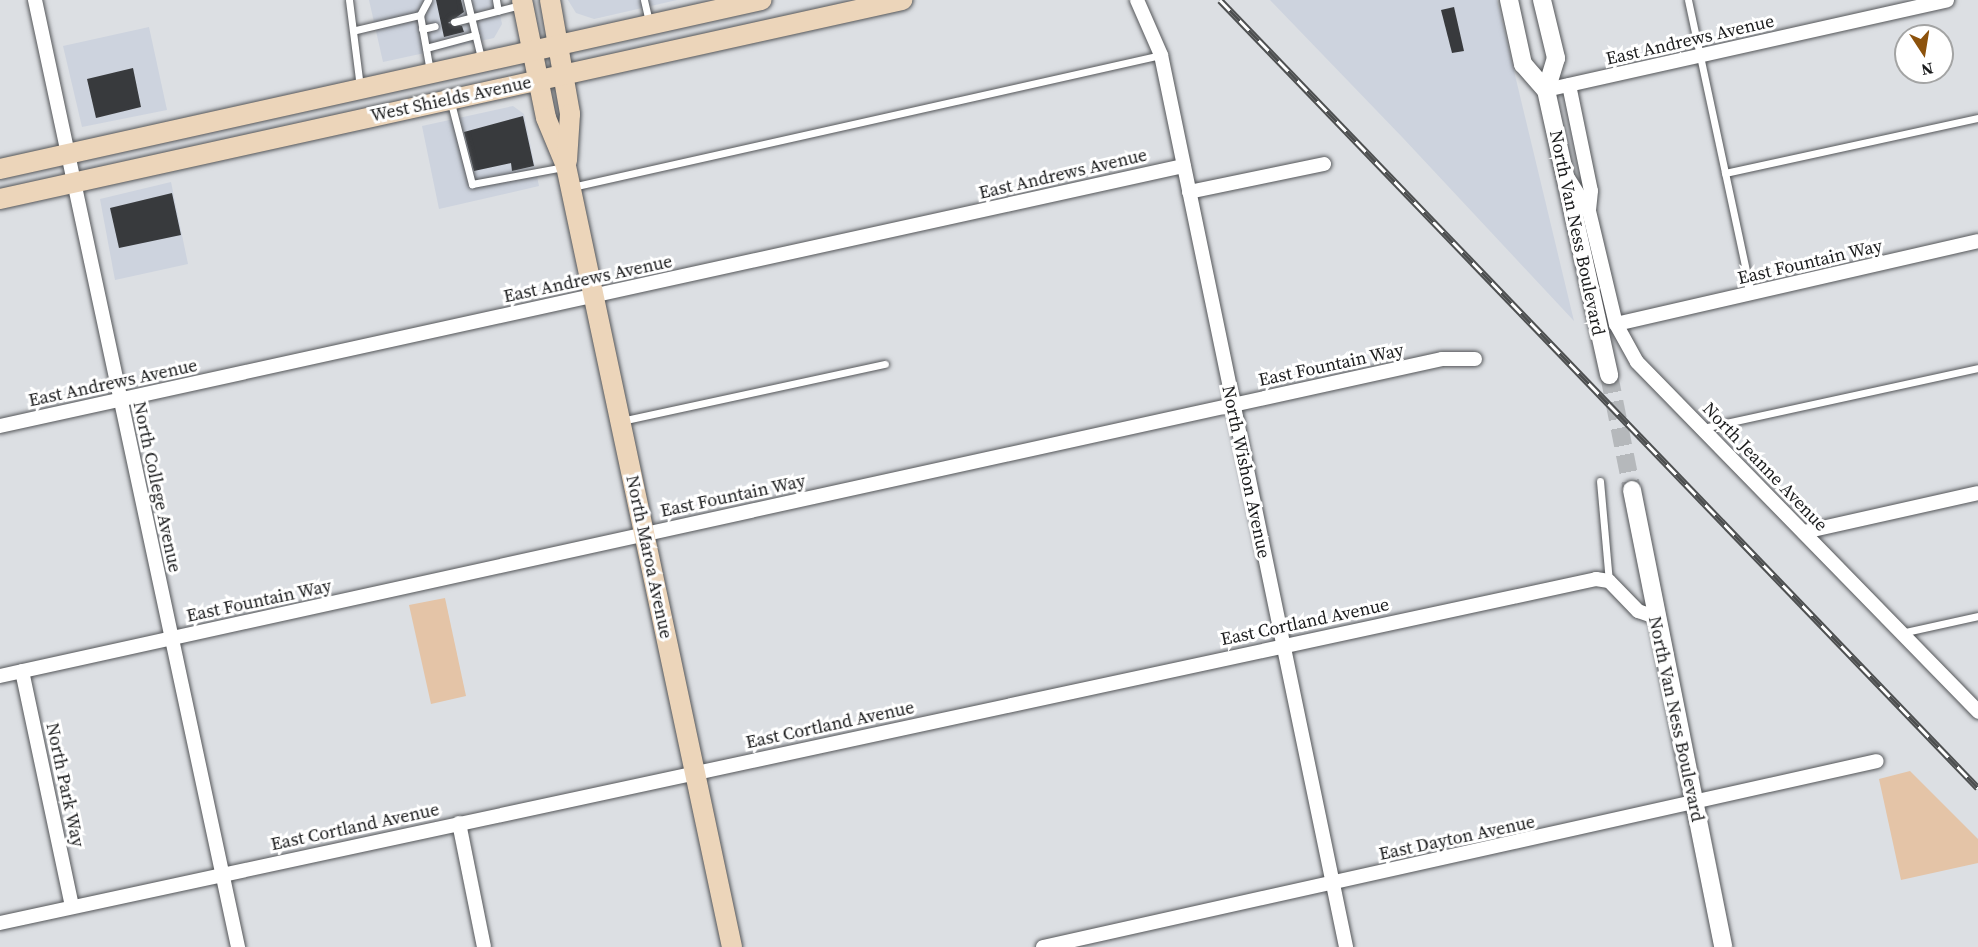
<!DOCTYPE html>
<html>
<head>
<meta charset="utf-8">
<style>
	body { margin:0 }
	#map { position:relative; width:1978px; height:947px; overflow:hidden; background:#dcdfe3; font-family:"Source Serif 4",serif }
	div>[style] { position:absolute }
	.built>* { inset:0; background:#cdd3de }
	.green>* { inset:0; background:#e4c4a7 }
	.building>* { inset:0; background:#383a3d }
	.tertiary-tunnel>* { height:18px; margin-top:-9px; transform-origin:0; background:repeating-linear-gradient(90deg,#b5b8bb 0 18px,transparent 0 27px) }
	.roads { filter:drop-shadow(0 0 2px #545659) drop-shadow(0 0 2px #545659) }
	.service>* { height:7px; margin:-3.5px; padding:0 3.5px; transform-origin:3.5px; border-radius:3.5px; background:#fff }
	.minor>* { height:14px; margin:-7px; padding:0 7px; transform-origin:7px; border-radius:7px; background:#fff }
	.tertiary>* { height:18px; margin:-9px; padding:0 9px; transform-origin:9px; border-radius:9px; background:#fff }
	.secondary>* { height:20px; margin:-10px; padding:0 10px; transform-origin:10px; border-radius:10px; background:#ecd5ba }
	.rail>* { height:7px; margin-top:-3.5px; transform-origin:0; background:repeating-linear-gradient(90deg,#fff 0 14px,#4e5051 0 28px); box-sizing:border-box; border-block:2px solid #4e5051 }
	span { translate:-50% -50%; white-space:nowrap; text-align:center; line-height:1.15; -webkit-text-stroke:6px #fff; paint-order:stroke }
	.street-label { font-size:18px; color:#1a1b1c }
	.north { position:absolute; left:1894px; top:24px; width:60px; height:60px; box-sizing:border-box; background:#fff; border:2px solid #a3a4a4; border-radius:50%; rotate:168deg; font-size:16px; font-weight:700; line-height:24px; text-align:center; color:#1a1b1c }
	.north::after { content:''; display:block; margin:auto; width:21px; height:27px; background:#8c520c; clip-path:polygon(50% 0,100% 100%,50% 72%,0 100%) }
</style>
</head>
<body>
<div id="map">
	<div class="built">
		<div style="clip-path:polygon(369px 0,497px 0,502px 24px,494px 38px,383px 62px)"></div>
		<div style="clip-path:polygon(568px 0,677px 0,594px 19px,576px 13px)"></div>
		<div style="clip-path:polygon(1270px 0,1497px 0,1574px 321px,1403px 138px)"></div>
		<div style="clip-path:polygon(149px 27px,167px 110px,82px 127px,63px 46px)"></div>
		<div style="clip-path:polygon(513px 106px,524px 114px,539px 186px,439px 209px,422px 126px)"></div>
		<div style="clip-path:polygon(171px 182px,188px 264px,115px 280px,100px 199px)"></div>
	</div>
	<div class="green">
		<div style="clip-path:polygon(445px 598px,466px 696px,431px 704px,409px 605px)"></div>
		<div style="clip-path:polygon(1910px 771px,1978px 839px,1978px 863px,1901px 880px,1879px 779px)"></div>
	</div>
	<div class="building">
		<div style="clip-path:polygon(436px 0,461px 0,464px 12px,448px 23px,462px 26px,464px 32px,444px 37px)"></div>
		<div style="clip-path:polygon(1454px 7px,1464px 51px,1452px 53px,1441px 10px)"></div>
		<div style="clip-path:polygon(133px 68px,141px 107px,96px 118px,87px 79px)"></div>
		<div style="clip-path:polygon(523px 116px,534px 166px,512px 171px,511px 163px,474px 171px,464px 132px)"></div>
		<div style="clip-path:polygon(172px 193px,181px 235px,119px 248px,110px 208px)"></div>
	</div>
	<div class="tertiary-tunnel">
		<div style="left:1609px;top:375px;width:117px;rotate:78.7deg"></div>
	</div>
	<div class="roads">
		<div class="service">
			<div style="left:349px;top:0;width:88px;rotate:82.8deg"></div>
			<div style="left:428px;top:0;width:17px;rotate:118deg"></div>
			<div style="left:420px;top:15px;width:57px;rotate:79.9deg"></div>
			<div style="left:467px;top:0;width:64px;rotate:76.4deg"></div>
			<div style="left:496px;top:0;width:11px;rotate:80deg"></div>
			<div style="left:644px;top:0;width:23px;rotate:77deg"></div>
			<div style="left:1688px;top:0;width:301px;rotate:77.9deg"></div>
			<div style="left:454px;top:22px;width:68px;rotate:-14.4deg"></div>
			<div style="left:422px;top:29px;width:13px;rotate:-13deg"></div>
			<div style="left:356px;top:30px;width:66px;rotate:-13.2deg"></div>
			<div style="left:426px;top:48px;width:51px;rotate:-14.9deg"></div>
			<div style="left:451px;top:103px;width:84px;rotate:75.5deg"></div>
			<div style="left:472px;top:184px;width:94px;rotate:-10.5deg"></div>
			<div style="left:1725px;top:173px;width:259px;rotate:-12.3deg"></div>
			<div style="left:572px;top:187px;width:604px;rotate:-12.63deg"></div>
			<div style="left:621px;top:421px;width:270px;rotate:-12.2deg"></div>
			<div style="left:1703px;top:428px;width:281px;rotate:-12.3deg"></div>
			<div style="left:1600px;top:481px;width:100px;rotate:84.9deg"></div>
			<div style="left:1901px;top:633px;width:79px;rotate:-12.4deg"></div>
		</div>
		<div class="minor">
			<div style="left:35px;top:0;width:969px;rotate:77.9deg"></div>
			<div style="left:1137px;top:0;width:60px;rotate:66.4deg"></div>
			<div style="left:1161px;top:55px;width:911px;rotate:78.28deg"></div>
			<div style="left:1569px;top:85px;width:108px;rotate:78.3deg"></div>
			<div style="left:1591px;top:191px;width:18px;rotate:96deg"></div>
			<div style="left:1546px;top:90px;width:411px;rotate:-12.6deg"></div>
			<div style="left:1568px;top:178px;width:39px;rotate:58deg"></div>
			<div style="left:1589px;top:211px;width:116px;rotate:76.6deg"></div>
			<div style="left:1616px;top:324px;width:43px;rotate:61.1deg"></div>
			<div style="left:1637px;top:362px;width:489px;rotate:45.7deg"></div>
			<div style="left:1189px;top:192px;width:138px;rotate:-11.7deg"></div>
			<div style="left:1616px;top:324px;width:371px;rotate:-12.9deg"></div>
			<div style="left:0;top:426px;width:1212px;rotate:-12.39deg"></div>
			<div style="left:1804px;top:532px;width:178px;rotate:-12.6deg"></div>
			<div style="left:22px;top:671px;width:240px;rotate:78deg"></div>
			<div style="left:0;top:676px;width:1476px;rotate:-12.4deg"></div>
			<div style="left:1442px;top:359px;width:33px"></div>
			<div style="left:459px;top:823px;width:126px;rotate:78.6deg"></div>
			<div style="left:0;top:923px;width:1633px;rotate:-12.16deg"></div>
			<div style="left:1596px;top:579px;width:13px;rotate:9deg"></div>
			<div style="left:1609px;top:581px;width:42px;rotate:46deg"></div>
			<div style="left:1638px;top:611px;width:18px;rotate:19deg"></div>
			<div style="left:1043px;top:947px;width:854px;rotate:-12.57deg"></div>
		</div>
		<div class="tertiary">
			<div style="left:1509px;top:0;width:66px;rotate:77.7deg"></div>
			<div style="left:1523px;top:64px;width:35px;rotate:49deg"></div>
			<div style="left:1546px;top:90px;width:292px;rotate:77.5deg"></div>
			<div style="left:1542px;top:0;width:60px;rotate:76.4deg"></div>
			<div style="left:1556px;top:58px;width:34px;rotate:107deg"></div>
			<div style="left:1632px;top:490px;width:466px;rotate:78.7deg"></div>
		</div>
		<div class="secondary">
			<div style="left:522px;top:0;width:120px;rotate:78.5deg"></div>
			<div style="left:546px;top:118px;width:52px;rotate:67.4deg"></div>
			<div style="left:566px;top:166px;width:798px;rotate:78deg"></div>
			<div style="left:550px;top:0;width:116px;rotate:80deg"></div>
			<div style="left:570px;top:114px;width:47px;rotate:93.7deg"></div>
			<div style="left:0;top:169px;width:780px;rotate:-12.52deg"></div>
			<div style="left:0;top:199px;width:924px;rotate:-12.44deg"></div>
		</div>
	</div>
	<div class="rail">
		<div style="left:1220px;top:0;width:1093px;rotate:46.11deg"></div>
	</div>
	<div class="street-label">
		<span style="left:1690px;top:40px;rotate:-13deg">East Andrews Avenue</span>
		<span style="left:451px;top:99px;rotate:-12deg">West Shields Avenue</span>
		<span style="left:1063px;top:174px;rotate:-13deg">East Andrews Avenue</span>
		<span style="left:1577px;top:233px;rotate:78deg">North Van Ness Boulevard</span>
		<span style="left:1810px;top:262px;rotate:-13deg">East Fountain Way</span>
		<span style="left:588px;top:279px;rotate:-12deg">East Andrews Avenue</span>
		<span style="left:1331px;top:365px;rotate:-12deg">East Fountain Way</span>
		<span style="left:113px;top:383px;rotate:-12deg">East Andrews Avenue</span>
		<span style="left:1765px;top:467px;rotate:46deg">North Jeanne Avenue</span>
		<span style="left:1246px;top:472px;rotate:78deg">North Wishon Avenue</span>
		<span style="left:157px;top:487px;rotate:78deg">North College Avenue</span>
		<span style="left:733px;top:496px;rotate:-12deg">East Fountain Way</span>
		<span style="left:649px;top:557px;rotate:78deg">North Maroa Avenue</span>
		<span style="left:259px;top:601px;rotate:-12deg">East Fountain Way</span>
		<span style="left:1305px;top:622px;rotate:-12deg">East Cortland Avenue</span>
		<span style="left:1676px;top:719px;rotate:78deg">North Van Ness Boulevard</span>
		<span style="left:830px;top:725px;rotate:-12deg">East Cortland Avenue</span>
		<span style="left:65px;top:785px;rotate:78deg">North Park Way</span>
		<span style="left:355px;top:827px;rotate:-12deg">East Cortland Avenue</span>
		<span style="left:1457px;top:838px;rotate:-12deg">East Dayton Avenue</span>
	</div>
	<div class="north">N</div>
</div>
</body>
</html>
